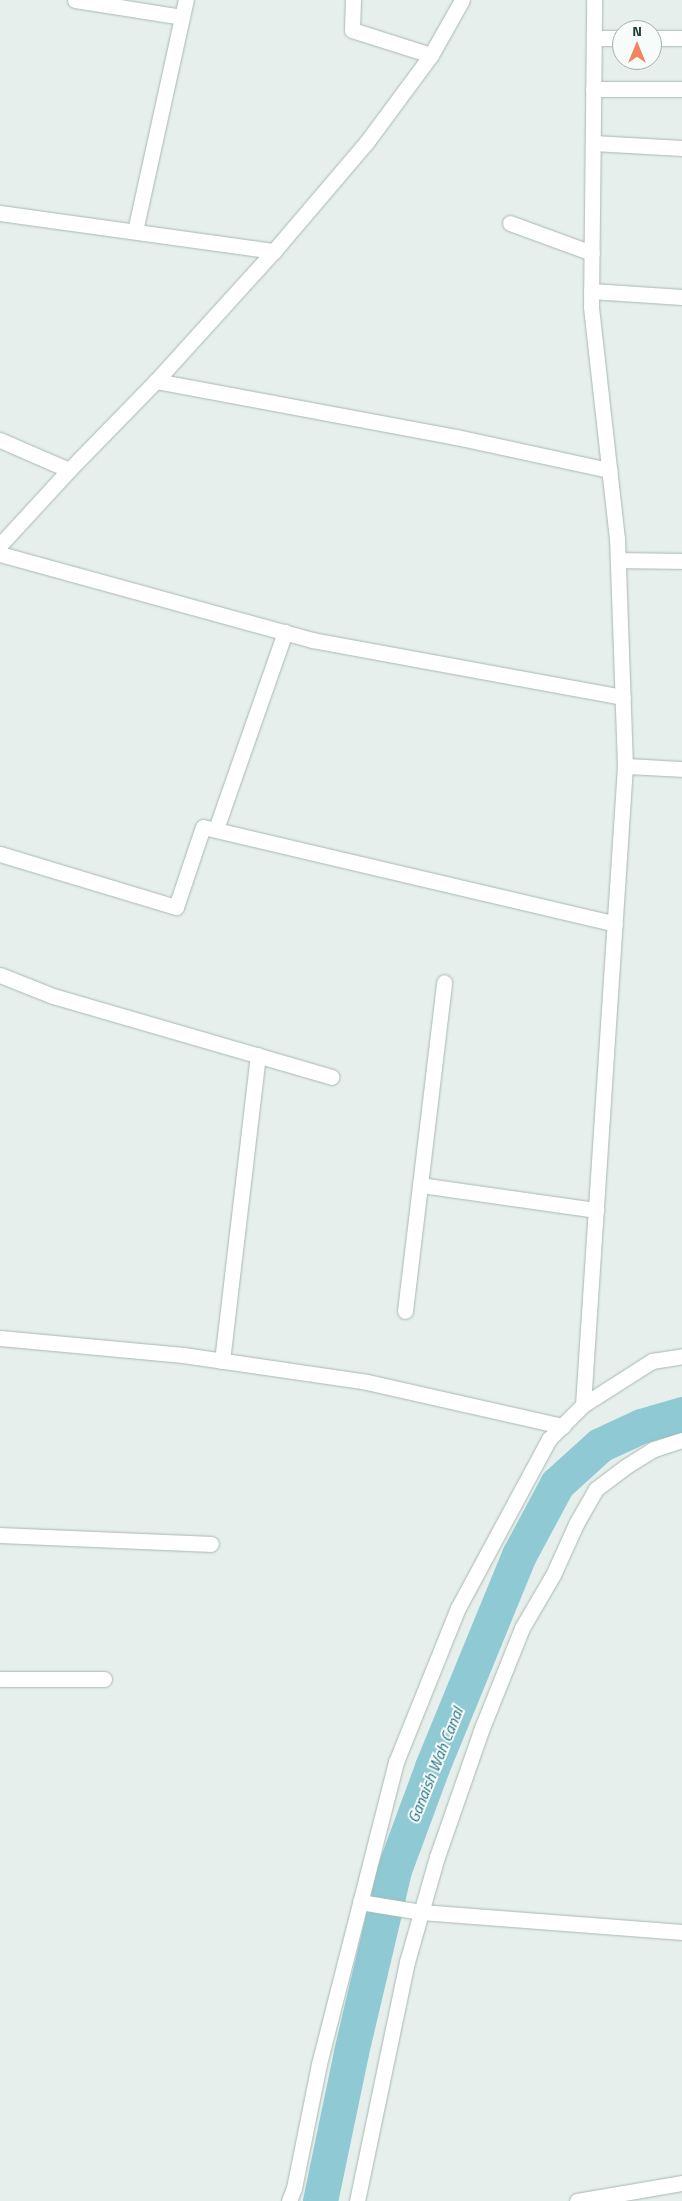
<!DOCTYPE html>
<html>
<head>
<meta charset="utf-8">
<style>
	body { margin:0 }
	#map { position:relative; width:682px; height:2201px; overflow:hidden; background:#e6efeb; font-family:"Titillium Web",sans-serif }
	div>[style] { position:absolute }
	.canal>* { height:35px; margin:-17.5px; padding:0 17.5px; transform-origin:17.5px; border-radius:17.5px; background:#8ec9d4 }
	.roads { filter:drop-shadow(0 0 1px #a8b8b2) drop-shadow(0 0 1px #a8b8b2) }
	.street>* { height:15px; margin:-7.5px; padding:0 7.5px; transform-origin:7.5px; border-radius:7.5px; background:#fff }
	.secondary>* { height:15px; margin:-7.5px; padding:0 7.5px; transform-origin:7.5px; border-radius:7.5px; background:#fff }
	span { translate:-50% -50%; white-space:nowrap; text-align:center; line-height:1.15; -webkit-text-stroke:4px #f7fbf9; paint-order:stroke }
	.water-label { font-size:16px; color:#1c6f80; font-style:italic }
	.north { position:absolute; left:612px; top:20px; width:50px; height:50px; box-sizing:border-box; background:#f7fbf9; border:1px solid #a3b1ad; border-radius:50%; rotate:0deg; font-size:14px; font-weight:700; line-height:20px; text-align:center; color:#24423a }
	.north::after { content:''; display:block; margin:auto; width:18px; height:22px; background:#f4845f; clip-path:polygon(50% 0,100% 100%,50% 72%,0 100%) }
</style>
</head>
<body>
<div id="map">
	<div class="canal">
		<div style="left:320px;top:2201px;width:152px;rotate:-78.2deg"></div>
		<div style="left:351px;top:2052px;width:187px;rotate:-76.7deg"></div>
		<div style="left:394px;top:1870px;width:110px;rotate:-69.7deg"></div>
		<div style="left:432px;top:1767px;width:229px;rotate:-67.7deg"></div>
		<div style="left:519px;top:1555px;width:81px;rotate:-61.8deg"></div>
		<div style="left:557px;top:1484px;width:58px;rotate:-42.2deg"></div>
		<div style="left:600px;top:1445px;width:45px;rotate:-24.9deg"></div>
		<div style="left:641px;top:1426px;width:43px;rotate:-16.3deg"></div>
	</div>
	<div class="roads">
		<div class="street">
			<div style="left:75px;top:0;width:108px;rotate:9deg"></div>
			<div style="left:353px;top:0;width:30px;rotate:92deg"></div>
			<div style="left:352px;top:30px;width:83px;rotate:17.6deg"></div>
			<div style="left:594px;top:38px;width:28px"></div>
			<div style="left:652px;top:38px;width:30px"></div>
			<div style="left:593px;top:89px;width:89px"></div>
			<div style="left:593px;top:143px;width:89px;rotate:3.2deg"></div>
			<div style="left:0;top:213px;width:277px;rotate:7.9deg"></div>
			<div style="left:510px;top:223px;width:87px;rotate:20.1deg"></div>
			<div style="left:135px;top:231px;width:237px;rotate:-77.6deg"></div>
			<div style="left:591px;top:291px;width:91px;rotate:3.8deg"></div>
			<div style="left:156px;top:381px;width:305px;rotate:10.6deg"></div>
			<div style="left:456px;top:437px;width:157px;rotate:12.2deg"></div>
			<div style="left:0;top:440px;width:75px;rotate:23.5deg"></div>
			<div style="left:0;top:554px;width:324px;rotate:15.4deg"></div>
			<div style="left:312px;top:640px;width:316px;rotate:10.4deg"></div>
			<div style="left:618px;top:560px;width:64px;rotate:0.9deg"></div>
			<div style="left:625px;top:766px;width:57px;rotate:3deg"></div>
			<div style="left:216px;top:829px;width:209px;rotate:-70.7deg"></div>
			<div style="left:0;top:854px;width:184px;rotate:16.8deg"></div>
			<div style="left:176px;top:907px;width:84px;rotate:-71.4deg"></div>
			<div style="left:203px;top:827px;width:423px;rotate:13.2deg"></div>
			<div style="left:0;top:975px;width:57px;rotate:21.6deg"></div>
			<div style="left:53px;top:996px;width:290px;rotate:16.2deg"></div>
			<div style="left:420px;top:1185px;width:178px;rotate:8.1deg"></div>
			<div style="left:405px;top:1311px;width:331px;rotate:-83.2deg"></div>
			<div style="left:0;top:1338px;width:184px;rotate:5.3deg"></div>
			<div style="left:183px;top:1355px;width:186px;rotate:8.3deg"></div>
			<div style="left:367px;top:1382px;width:201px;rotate:12.7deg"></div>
			<div style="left:222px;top:1361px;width:308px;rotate:-83.3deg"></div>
			<div style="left:583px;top:1405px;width:640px;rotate:-86.24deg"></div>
			<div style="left:625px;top:766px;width:227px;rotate:-92deg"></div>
			<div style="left:617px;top:539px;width:233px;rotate:-96.4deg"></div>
			<div style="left:591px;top:307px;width:307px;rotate:-89.4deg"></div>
			<div style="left:0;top:1535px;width:211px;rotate:2.4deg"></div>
			<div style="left:0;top:1679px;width:104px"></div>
			<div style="left:360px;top:1902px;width:62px;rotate:9.3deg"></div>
			<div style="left:421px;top:1912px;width:262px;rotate:4.4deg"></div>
			<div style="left:357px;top:2201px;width:244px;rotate:-78.2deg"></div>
			<div style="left:407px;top:1962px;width:109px;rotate:-74.1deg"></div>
			<div style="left:437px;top:1857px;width:137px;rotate:-70.8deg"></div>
			<div style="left:482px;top:1728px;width:108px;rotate:-68.2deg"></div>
			<div style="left:522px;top:1628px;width:61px;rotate:-59.7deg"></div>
			<div style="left:553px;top:1575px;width:56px;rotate:-65.7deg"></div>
			<div style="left:576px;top:1524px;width:40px;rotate:-60.3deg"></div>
			<div style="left:596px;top:1489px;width:36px;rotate:-37deg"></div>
			<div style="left:625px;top:1467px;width:34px;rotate:-32deg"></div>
			<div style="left:654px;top:1449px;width:29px;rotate:-18deg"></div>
			<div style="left:577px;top:2201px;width:107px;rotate:-9.7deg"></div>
		</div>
		<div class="secondary">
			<div style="left:0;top:545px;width:102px;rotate:-47.4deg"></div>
			<div style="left:69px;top:470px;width:124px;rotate:-45.7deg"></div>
			<div style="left:156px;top:381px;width:176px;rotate:-47.8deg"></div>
			<div style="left:274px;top:251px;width:142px;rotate:-49.6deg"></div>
			<div style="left:366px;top:143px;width:109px;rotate:-53.5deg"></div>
			<div style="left:431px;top:55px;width:63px;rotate:-60.6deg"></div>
			<div style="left:289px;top:2201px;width:14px;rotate:-69deg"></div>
			<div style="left:294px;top:2188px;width:126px;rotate:-78.6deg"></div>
			<div style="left:319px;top:2064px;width:312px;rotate:-75.7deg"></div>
			<div style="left:396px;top:1762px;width:166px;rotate:-68.1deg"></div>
			<div style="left:458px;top:1608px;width:192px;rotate:-61.7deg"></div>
			<div style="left:549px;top:1439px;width:48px;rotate:-45deg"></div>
			<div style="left:583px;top:1405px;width:82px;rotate:-32.5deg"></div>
			<div style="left:652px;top:1361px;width:30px;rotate:-9deg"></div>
		</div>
	</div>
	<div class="water-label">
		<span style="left:435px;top:1765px;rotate:-68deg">Ganaish Wah Canal</span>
	</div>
	<div class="north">N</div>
</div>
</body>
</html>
